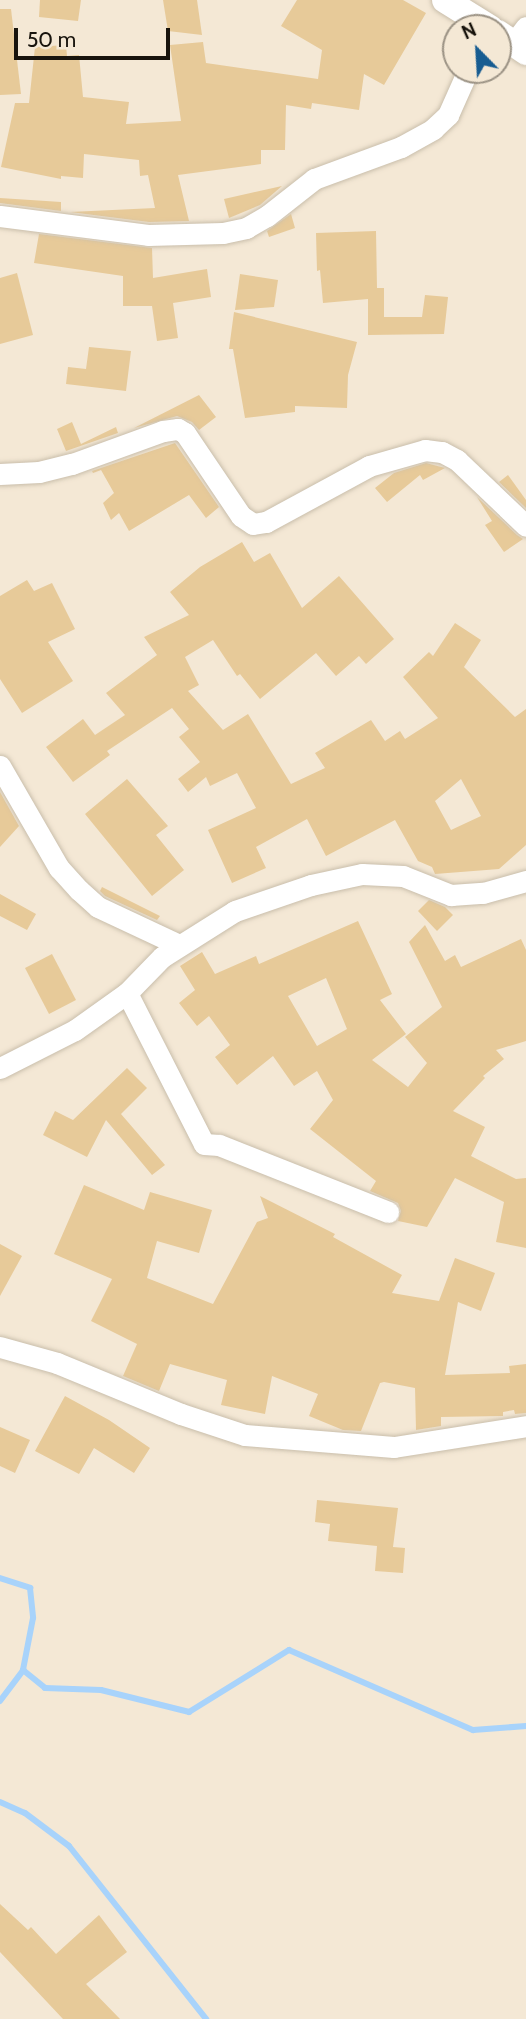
<!DOCTYPE html>
<html>
<head>
<meta charset="utf-8">
<style>
	body { margin:0 }
	#map { position:relative; width:526px; height:2019px; overflow:hidden; background:#f4e8d5; font-family:Cabin,sans-serif }
	div>[style] { position:absolute }
	.stream>* { height:6px; margin:-3px; padding:0 3px; transform-origin:3px; border-radius:3px; background:#a8d3fb }
	.building>* { inset:0; background:#e7ca99 }
	.roads { filter:drop-shadow(0 0 2px #c9beab) drop-shadow(0 0 2px #c9beab) }
	.minor>* { height:21px; margin:-10.5px; padding:0 10.5px; transform-origin:10.5px; border-radius:10.5px; background:#fff }
	.tertiary>* { height:26px; margin:-13px; padding:0 13px; transform-origin:13px; border-radius:13px; background:#fff }
	span { translate:-50% -50%; white-space:nowrap; text-align:center; line-height:1.15; -webkit-text-stroke:5px #f4e8d5; paint-order:stroke }
	.north { position:absolute; left:442px; top:14px; width:70px; height:70px; box-sizing:border-box; background:#f4e8d5; border:2px solid #9c9385; border-radius:50%; rotate:336deg; font-size:19px; font-weight:700; line-height:28px; text-align:center; color:#18140d }
	.north::after { content:''; display:block; margin:auto; width:24px; height:32px; background:#175c91; clip-path:polygon(50% 0,100% 100%,50% 72%,0 100%) }
	.scale { position:absolute; left:14px; top:28px; width:156px; height:32px; box-sizing:border-box; border:4px solid #18140d; border-top:0; padding-left:9px; font-size:21px; line-height:24px; white-space:nowrap; color:#18140d; -webkit-text-stroke:5px #f4e8d5; paint-order:stroke }
</style>
</head>
<body>
<div id="map">
	<div class="stream">
		<div style="left:0;top:1578px;width:32px;rotate:18deg"></div>
		<div style="left:30px;top:1588px;width:30px;rotate:84deg"></div>
		<div style="left:33px;top:1618px;width:53px;rotate:100.9deg"></div>
		<div style="left:23px;top:1670px;width:28px;rotate:39deg"></div>
		<div style="left:45px;top:1688px;width:56px;rotate:2deg"></div>
		<div style="left:101px;top:1690px;width:91px;rotate:14deg"></div>
		<div style="left:189px;top:1712px;width:118px;rotate:-31.8deg"></div>
		<div style="left:289px;top:1650px;width:201px;rotate:23.5deg"></div>
		<div style="left:473px;top:1730px;width:53px;rotate:-4.3deg"></div>
		<div style="left:0;top:1701px;width:39px;rotate:-53deg"></div>
		<div style="left:0;top:1802px;width:27px;rotate:24deg"></div>
		<div style="left:25px;top:1813px;width:55px;rotate:36.9deg"></div>
		<div style="left:69px;top:1846px;width:221px;rotate:51.6deg"></div>
	</div>
	<div class="building">
		<div style="clip-path:polygon(40px 0,81px 0,78px 21px,39px 17px)"></div>
		<div style="clip-path:polygon(163px 0,197px 0,202px 35px,168px 31px)"></div>
		<div style="clip-path:polygon(297px 0,403px 0,426px 13px,384px 85px,364px 74px,359px 110px,312px 103px,311px 109px,286px 105px,285px 150px,261px 150px,261px 164px,178px 175px,189px 221px,149px 222px,70px 212px,155px 208px,148px 175px,140px 176px,139px 160px,84px 154px,83px 178px,61px 176px,61px 179px,1px 167px,15px 103px,29px 103px,35px 47px,66px 45px,67px 56px,79px 55px,83px 97px,129px 102px,126px 124px,181px 121px,170px 45px,203px 42px,206px 63px,318px 79px,322px 50px,281px 26px)"></div>
		<div style="clip-path:polygon(0 9px,11px 9px,21px 94px,0 95px)"></div>
		<div style="clip-path:polygon(282px 186px,260px 205px,229px 218px,224px 199px)"></div>
		<div style="clip-path:polygon(0 198px,61px 202px,61px 211px,0 203px)"></div>
		<div style="clip-path:polygon(291px 214px,295px 228px,269px 237px,267px 231px)"></div>
		<div style="clip-path:polygon(376px 231px,377px 288px,384px 288px,384px 317px,422px 317px,425px 295px,448px 297px,444px 334px,368px 335px,368px 299px,323px 303px,320px 270px,317px 271px,316px 233px)"></div>
		<div style="clip-path:polygon(39px 234px,152px 248px,153px 278px,207px 269px,211px 297px,173px 303px,178px 338px,157px 341px,152px 306px,123px 306px,123px 276px,34px 263px)"></div>
		<div style="clip-path:polygon(17px 273px,33px 335px,0 344px,0 278px)"></div>
		<div style="clip-path:polygon(240px 274px,278px 280px,274px 307px,235px 310px)"></div>
		<div style="clip-path:polygon(234px 312px,357px 342px,348px 375px,347px 408px,295px 406px,295px 412px,245px 418px,233px 349px,229px 349px)"></div>
		<div style="clip-path:polygon(89px 347px,131px 351px,126px 391px,66px 384px,68px 367px,86px 369px)"></div>
		<div style="clip-path:polygon(199px 395px,216px 417px,199px 430px,192px 422px,177px 416px,134px 428px)"></div>
		<div style="clip-path:polygon(72px 422px,81px 444px,116px 427px,118px 433px,66px 451px,57px 429px)"></div>
		<div style="clip-path:polygon(175px 443px,219px 507px,206px 518px,189px 495px,129px 531px,119px 513px,111px 520px,103px 503px,114px 493px,101px 470px,93px 473px,92px 471px)"></div>
		<div style="clip-path:polygon(426px 463px,445px 468px,423px 480px,420px 475px,387px 502px,375px 488px,394px 473px)"></div>
		<div style="clip-path:polygon(508px 475px,526px 500px,526px 508px,499px 482px)"></div>
		<div style="clip-path:polygon(477px 497px,517px 535px,523px 539px,504px 552px,485px 525px,492px 521px)"></div>
		<div style="clip-path:polygon(evenodd,242px 542px,254px 562px,270px 553px,302px 608px,339px 576px,394px 639px,366px 664px,359px 656px,336px 676px,316px 653px,260px 699px,240px 674px,237px 676px,213px 640px,185px 657px,199px 685px,188px 691px,223px 730px,248px 714px,291px 784px,325px 768px,315px 753px,371px 720px,385px 741px,400px 731px,405px 739px,438px 718px,403px 677px,429px 652px,433px 656px,455px 623px,481px 640px,464px 667px,515px 717px,526px 709px,526px 845px,499px 869px,435px 874px,432px 867px,418px 861px,395px 820px,326px 856px,307px 819px,256px 847px,266px 868px,232px 883px,208px 830px,256px 808px,237px 773px,210px 786px,206px 777px,188px 792px,178px 779px,200px 762px,179px 737px,189px 729px,172px 708px,107px 751px,110px 755px,73px 782px,46px 747px,83px 719px,95px 735px,125px 715px,106px 693px,157px 655px,144px 637px,189px 615px,170px 592px,200px 567px,242px 542px,461px 779px,481px 816px,451px 830px,435px 801px,461px 779px)"></div>
		<div style="clip-path:polygon(27px 580px,34px 591px,52px 583px,75px 629px,48px 642px,73px 681px,22px 713px,0 679px,0 596px)"></div>
		<div style="clip-path:polygon(127px 779px,168px 826px,156px 835px,184px 870px,152px 896px,85px 814px)"></div>
		<div style="clip-path:polygon(0 792px,19px 826px,0 847px)"></div>
		<div style="clip-path:polygon(102px 887px,160px 916px,157px 920px,105px 896px,100px 891px)"></div>
		<div style="clip-path:polygon(0 894px,36px 914px,27px 930px,0 916px)"></div>
		<div style="clip-path:polygon(429px 900px,445px 907px,453px 915px,437px 931px,418px 911px)"></div>
		<div style="clip-path:polygon(evenodd,358px 921px,392px 994px,380px 1000px,406px 1034px,372px 1060px,408px 1087px,427px 1063px,405px 1037px,442px 1007px,409px 942px,425px 925px,445px 961px,455px 955px,461px 967px,521px 939px,526px 950px,526px 1041px,496px 1050px,504px 1059px,483px 1076px,485px 1078px,453px 1111px,485px 1127px,471px 1156px,516px 1179px,526px 1178px,526px 1248px,496px 1242px,504px 1202px,455px 1178px,427px 1227px,398px 1221px,401px 1211px,398px 1203px,370px 1191px,376px 1181px,310px 1129px,333px 1100px,317px 1071px,294px 1086px,273px 1056px,237px 1085px,215px 1057px,230px 1045px,209px 1016px,197px 1026px,179px 1003px,195px 990px,180px 966px,202px 952px,215px 974px,256px 956px,259px 964px,358px 921px,326px 978px,347px 1029px,317px 1046px,288px 996px,326px 978px)"></div>
		<div style="clip-path:polygon(52px 954px,76px 1000px,49px 1014px,25px 968px)"></div>
		<div style="clip-path:polygon(127px 1068px,147px 1088px,121px 1114px,165px 1165px,152px 1175px,106px 1120px,87px 1157px,43px 1135px,55px 1111px,73px 1120px)"></div>
		<div style="clip-path:polygon(84px 1185px,144px 1210px,150px 1192px,212px 1210px,199px 1253px,157px 1241px,147px 1278px,213px 1304px,257px 1222px,268px 1218px,260px 1196px,335px 1234px,333px 1237px,402px 1275px,392px 1293px,439px 1301px,455px 1258px,495px 1273px,481px 1311px,458px 1302px,445px 1375px,510px 1373px,509px 1366px,526px 1364px,526px 1413px,515px 1414px,514px 1410px,503px 1412px,503px 1416px,441px 1417px,441px 1426px,416px 1430px,415px 1388px,384px 1382px,380px 1383px,361px 1431px,343px 1430px,309px 1416px,318px 1394px,272px 1376px,265px 1414px,221px 1405px,227px 1380px,170px 1364px,159px 1391px,123px 1376px,137px 1344px,91px 1321px,112px 1279px,54px 1254px)"></div>
		<div style="clip-path:polygon(0 1244px,22px 1256px,0 1296px)"></div>
		<div style="clip-path:polygon(65px 1396px,109px 1420px,150px 1448px,134px 1473px,94px 1448px,79px 1474px,35px 1451px)"></div>
		<div style="clip-path:polygon(0 1427px,30px 1440px,15px 1473px,0 1466px)"></div>
		<div style="clip-path:polygon(317px 1500px,398px 1508px,393px 1547px,405px 1548px,403px 1573px,375px 1571px,377px 1546px,328px 1541px,330px 1524px,315px 1522px)"></div>
		<div style="clip-path:polygon(0 1904px,28px 1930px,31px 1927px,56px 1954px,99px 1915px,127px 1952px,86px 1984px,120px 2019px,63px 2019px,0 1952px)"></div>
	</div>
	<div class="roads">
		<div class="minor">
			<div style="left:513px;top:44px;width:21px;rotate:-53deg"></div>
			<div style="left:0;top:216px;width:149px;rotate:7.3deg"></div>
			<div style="left:148px;top:235px;width:75px;rotate:-1.5deg"></div>
			<div style="left:223px;top:233px;width:24px;rotate:-12deg"></div>
			<div style="left:246px;top:228px;width:24px;rotate:-30deg"></div>
			<div style="left:267px;top:216px;width:60px;rotate:-38.2deg"></div>
			<div style="left:314px;top:179px;width:93px;rotate:-20.2deg"></div>
			<div style="left:401px;top:147px;width:37px;rotate:-29deg"></div>
			<div style="left:433px;top:129px;width:21px;rotate:-43deg"></div>
			<div style="left:448px;top:115px;width:49px;rotate:-66deg"></div>
			<div style="left:0;top:474px;width:39px;rotate:-3deg"></div>
			<div style="left:39px;top:472px;width:34px;rotate:-14deg"></div>
			<div style="left:72px;top:464px;width:97px;rotate:-19.9deg"></div>
			<div style="left:163px;top:431px;width:15px;rotate:-8deg"></div>
			<div style="left:178px;top:429px;width:8px;rotate:30deg"></div>
			<div style="left:185px;top:433px;width:100px;rotate:56deg"></div>
			<div style="left:241px;top:516px;width:14px;rotate:34deg"></div>
			<div style="left:253px;top:524px;width:13px;rotate:-9deg"></div>
			<div style="left:266px;top:522px;width:117px;rotate:-28.5deg"></div>
			<div style="left:369px;top:466px;width:58px;rotate:-15.9deg"></div>
			<div style="left:425px;top:450px;width:17px;rotate:7deg"></div>
			<div style="left:442px;top:452px;width:17px;rotate:28deg"></div>
			<div style="left:457px;top:460px;width:95px;rotate:43.7deg"></div>
			<div style="left:0;top:766px;width:118px;rotate:60deg"></div>
			<div style="left:59px;top:868px;width:30px;rotate:48deg"></div>
			<div style="left:79px;top:890px;width:25px;rotate:42deg"></div>
			<div style="left:98px;top:907px;width:89px;rotate:25.1deg"></div>
			<div style="left:127px;top:993px;width:169px;rotate:63deg"></div>
			<div style="left:204px;top:1144px;width:15px;rotate:4deg"></div>
			<div style="left:219px;top:1145px;width:182px;rotate:21.6deg"></div>
			<div style="left:0;top:1068px;width:84px;rotate:-26.9deg"></div>
			<div style="left:75px;top:1030px;width:64px;rotate:-35.4deg"></div>
			<div style="left:127px;top:993px;width:50px;rotate:-45.8deg"></div>
			<div style="left:162px;top:957px;width:86px;rotate:-32.2deg"></div>
			<div style="left:235px;top:911px;width:80px;rotate:-18.9deg"></div>
			<div style="left:311px;top:885px;width:52px;rotate:-12.2deg"></div>
			<div style="left:362px;top:874px;width:41px;rotate:2.8deg"></div>
			<div style="left:403px;top:876px;width:52px;rotate:21.6deg"></div>
			<div style="left:451px;top:895px;width:32px;rotate:-4deg"></div>
			<div style="left:483px;top:893px;width:45px;rotate:-15.6deg"></div>
			<div style="left:0;top:1347px;width:59px;rotate:15.7deg"></div>
			<div style="left:57px;top:1363px;width:134px;rotate:22.4deg"></div>
			<div style="left:181px;top:1414px;width:67px;rotate:18.2deg"></div>
			<div style="left:245px;top:1435px;width:149px;rotate:4.6deg"></div>
			<div style="left:394px;top:1447px;width:134px;rotate:-9deg"></div>
		</div>
		<div class="tertiary">
			<div style="left:445px;top:0;width:53px;rotate:31.9deg"></div>
			<div style="left:498px;top:33px;width:34px;rotate:34deg"></div>
		</div>
	</div>
	<div class="north">N</div>
	<div class="scale">50 m</div>
</div>
</body>
</html>
